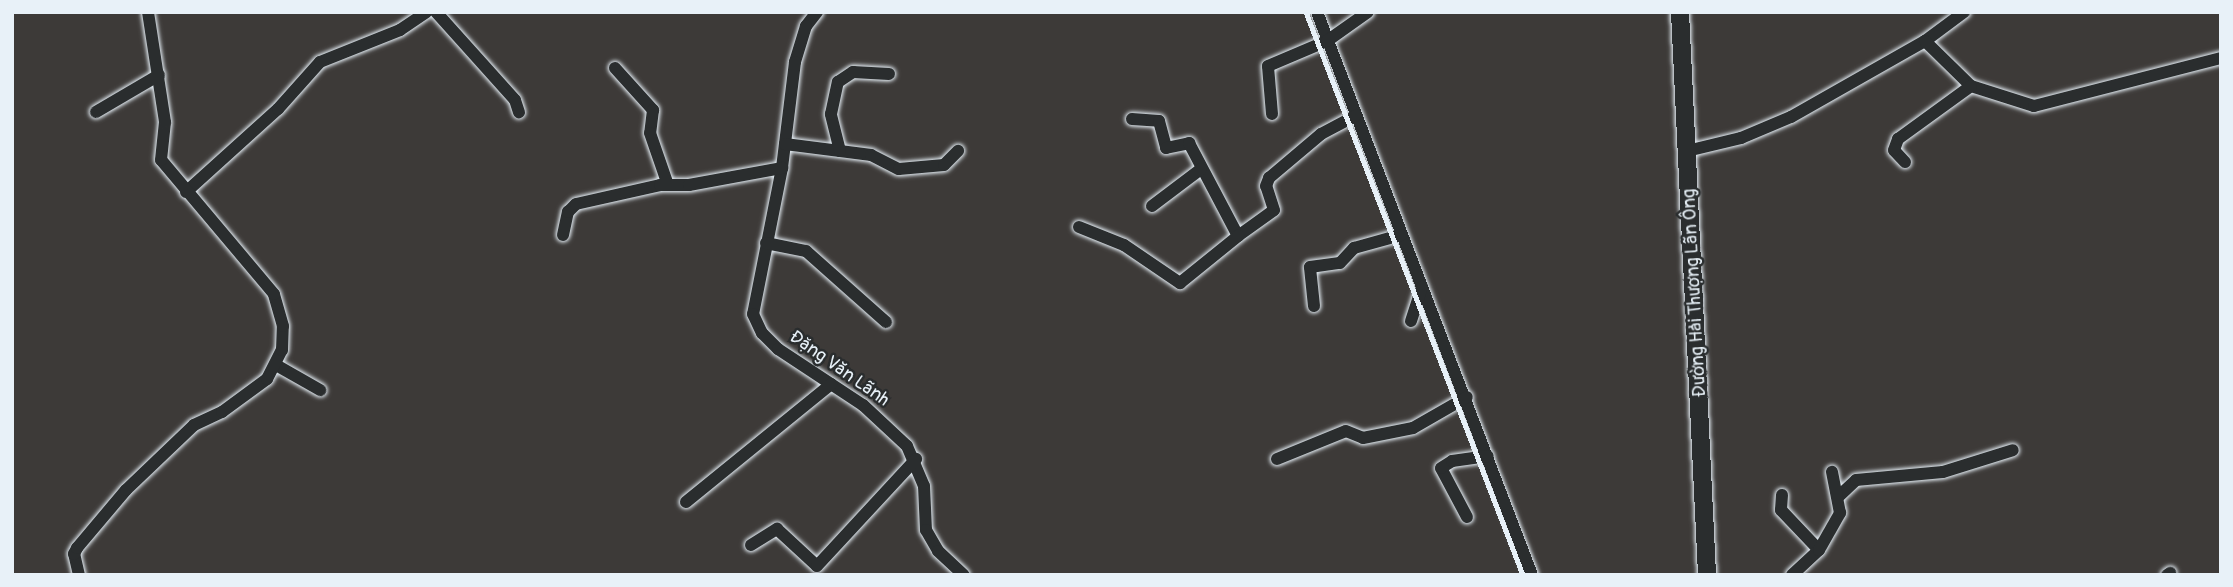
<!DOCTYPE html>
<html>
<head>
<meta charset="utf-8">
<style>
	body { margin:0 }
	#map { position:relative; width:2233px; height:587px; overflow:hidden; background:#3d3a38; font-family:Pangolin,sans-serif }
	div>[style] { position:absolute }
	.roads { filter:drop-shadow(0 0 2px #e8f1f8) drop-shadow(0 0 2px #e8f1f8) }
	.street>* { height:12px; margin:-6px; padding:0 6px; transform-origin:6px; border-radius:6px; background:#2a2d2e }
	.secondary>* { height:18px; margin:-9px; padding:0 9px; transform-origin:9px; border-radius:9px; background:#2a2d2e }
	.rail>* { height:4.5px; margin:-2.25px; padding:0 2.25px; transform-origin:2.25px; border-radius:2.25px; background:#e8f1f8 }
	span { translate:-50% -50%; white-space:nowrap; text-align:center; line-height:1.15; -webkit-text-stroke:5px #2a2d2e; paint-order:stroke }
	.street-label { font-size:18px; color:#e8f1f8 }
	.frame { position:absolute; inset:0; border:14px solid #e8f1f8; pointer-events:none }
</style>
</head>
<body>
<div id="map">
	<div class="roads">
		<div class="street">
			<div style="left:436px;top:12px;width:118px;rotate:48.1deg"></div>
			<div style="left:515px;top:100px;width:13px;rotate:72deg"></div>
			<div style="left:817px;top:12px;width:18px;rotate:128deg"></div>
			<div style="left:806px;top:26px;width:38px;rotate:107deg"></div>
			<div style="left:795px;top:62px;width:107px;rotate:97deg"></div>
			<div style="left:782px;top:168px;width:149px;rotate:101.2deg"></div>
			<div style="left:753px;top:314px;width:21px;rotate:65deg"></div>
			<div style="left:762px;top:333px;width:23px;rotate:45deg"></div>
			<div style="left:778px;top:349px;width:102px;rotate:33.4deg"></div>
			<div style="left:863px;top:405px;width:60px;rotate:43deg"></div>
			<div style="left:907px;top:446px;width:43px;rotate:67deg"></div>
			<div style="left:924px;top:486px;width:44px;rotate:87.4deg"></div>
			<div style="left:926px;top:530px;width:24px;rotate:60deg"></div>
			<div style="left:938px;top:551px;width:35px;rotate:43deg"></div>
			<div style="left:1317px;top:12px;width:603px;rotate:69.1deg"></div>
			<div style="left:1925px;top:41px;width:49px;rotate:-36.6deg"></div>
			<div style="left:615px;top:68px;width:57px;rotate:47.9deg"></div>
			<div style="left:653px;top:110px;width:23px;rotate:97deg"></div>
			<div style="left:650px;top:133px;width:55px;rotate:70.9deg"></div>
			<div style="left:96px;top:112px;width:73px;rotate:-30.4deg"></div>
			<div style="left:1272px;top:114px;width:48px;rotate:-94.8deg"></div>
			<div style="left:1268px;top:66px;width:64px;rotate:-23deg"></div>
			<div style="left:1327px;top:41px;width:50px;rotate:-35.3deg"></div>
			<div style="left:1132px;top:119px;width:27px;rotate:4deg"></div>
			<div style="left:1159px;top:121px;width:28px;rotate:75deg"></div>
			<div style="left:1166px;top:148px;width:24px;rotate:-12deg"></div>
			<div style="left:1189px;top:143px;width:105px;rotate:62.2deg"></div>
			<div style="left:1238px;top:236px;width:44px;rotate:-35.8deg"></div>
			<div style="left:1274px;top:210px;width:25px;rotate:-108deg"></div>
			<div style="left:1266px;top:186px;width:9px;rotate:-69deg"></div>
			<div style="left:1269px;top:178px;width:68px;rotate:-40.2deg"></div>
			<div style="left:1321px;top:134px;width:40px;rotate:-28deg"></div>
			<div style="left:785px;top:144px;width:87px;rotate:7.3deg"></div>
			<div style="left:871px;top:155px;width:31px;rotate:27deg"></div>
			<div style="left:899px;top:169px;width:45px;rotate:-5.1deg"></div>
			<div style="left:944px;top:165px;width:20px;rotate:-45deg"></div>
			<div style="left:840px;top:151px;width:38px;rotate:-104deg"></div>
			<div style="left:831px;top:114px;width:33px;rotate:-78deg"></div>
			<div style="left:838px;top:82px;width:18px;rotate:-34deg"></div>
			<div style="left:853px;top:72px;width:36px;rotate:3deg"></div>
			<div style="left:1687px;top:151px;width:56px;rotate:-13.5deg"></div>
			<div style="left:1741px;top:138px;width:54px;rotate:-22.8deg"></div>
			<div style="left:1791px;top:117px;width:154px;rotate:-29.6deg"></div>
			<div style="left:1925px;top:41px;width:64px;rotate:44.4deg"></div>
			<div style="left:1971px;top:86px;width:66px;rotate:17.6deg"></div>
			<div style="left:2034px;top:106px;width:193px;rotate:-14.4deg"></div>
			<div style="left:1905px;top:162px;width:16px;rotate:-133deg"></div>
			<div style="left:1894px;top:150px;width:12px;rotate:-70deg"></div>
			<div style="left:1898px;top:139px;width:90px;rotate:-36deg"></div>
			<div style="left:186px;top:192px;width:124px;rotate:-42.1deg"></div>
			<div style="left:278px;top:109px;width:63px;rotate:-48.2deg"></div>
			<div style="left:320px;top:62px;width:86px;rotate:-21.8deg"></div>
			<div style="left:400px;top:30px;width:32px;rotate:-34deg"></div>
			<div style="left:1152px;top:206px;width:61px;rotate:-37.1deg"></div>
			<div style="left:1079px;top:227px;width:48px;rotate:21.8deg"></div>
			<div style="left:1124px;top:245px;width:68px;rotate:34.2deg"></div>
			<div style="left:1180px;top:283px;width:75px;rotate:-39deg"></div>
			<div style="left:563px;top:235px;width:24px;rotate:-78deg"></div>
			<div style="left:568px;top:212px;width:11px;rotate:-45deg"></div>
			<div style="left:576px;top:204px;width:86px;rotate:-12.7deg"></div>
			<div style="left:660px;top:185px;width:29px"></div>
			<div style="left:689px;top:185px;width:95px;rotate:-10.4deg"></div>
			<div style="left:766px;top:243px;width:41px;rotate:11.3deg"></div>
			<div style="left:806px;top:251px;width:107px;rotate:41.6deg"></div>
			<div style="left:1314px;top:306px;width:39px;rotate:-96deg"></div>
			<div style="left:1310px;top:267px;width:30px;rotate:-8deg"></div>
			<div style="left:1340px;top:263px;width:21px;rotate:-47deg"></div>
			<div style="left:1354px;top:248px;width:49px;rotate:-15.5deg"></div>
			<div style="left:1411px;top:321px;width:36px;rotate:-72deg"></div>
			<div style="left:276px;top:365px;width:51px;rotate:29.6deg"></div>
			<div style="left:1277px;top:459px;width:74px;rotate:-22.1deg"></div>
			<div style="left:1346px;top:431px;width:18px;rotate:22deg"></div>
			<div style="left:1363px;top:438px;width:51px;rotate:-11.3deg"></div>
			<div style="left:1413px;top:428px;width:62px;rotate:-29.9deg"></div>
			<div style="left:1782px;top:495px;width:15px;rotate:94deg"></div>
			<div style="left:1781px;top:510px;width:55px;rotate:46.5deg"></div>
			<div style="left:1838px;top:497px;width:25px;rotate:-43deg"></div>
			<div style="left:1856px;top:480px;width:87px;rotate:-5.3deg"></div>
			<div style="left:1943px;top:472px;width:73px;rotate:-17.4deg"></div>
			<div style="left:686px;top:502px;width:187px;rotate:-39.1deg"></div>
			<div style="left:1467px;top:517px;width:55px;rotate:-118deg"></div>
			<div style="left:1441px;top:468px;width:13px;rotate:-32deg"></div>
			<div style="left:1452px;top:461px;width:36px;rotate:-8deg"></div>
			<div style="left:751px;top:545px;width:31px;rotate:-32deg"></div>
			<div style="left:777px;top:529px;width:54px;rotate:42.8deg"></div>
			<div style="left:817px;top:566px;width:146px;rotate:-47.2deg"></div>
			<div style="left:79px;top:575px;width:22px;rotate:-103deg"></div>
			<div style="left:74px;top:554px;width:7px;rotate:-63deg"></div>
			<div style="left:77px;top:548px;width:76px;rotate:-49.8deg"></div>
			<div style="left:126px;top:490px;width:94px;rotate:-43.7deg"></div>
			<div style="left:194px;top:425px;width:31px;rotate:-25deg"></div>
			<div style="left:222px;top:412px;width:56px;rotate:-36.3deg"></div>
			<div style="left:267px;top:379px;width:33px;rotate:-63deg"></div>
			<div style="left:282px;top:350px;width:24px;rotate:-88deg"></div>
			<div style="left:283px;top:326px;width:33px;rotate:-106deg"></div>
			<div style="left:274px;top:294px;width:175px;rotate:-130.1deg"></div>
			<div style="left:161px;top:160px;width:38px;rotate:-84deg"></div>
			<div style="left:165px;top:122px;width:111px;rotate:-98.8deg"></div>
			<div style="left:1792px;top:575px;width:37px;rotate:-43deg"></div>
			<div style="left:1819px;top:550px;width:43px;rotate:-60.4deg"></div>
			<div style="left:1840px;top:513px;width:42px;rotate:-101deg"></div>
			<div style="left:2167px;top:575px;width:4px;rotate:-34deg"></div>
		</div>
		<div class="secondary">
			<div style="left:1680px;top:12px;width:564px;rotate:87.25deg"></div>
		</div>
	</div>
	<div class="rail">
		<div style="left:1306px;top:12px;width:603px;rotate:68.92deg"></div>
	</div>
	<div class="street-label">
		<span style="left:1695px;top:293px;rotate:-93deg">Đường Hải Thượng Lãn Ông</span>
		<span style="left:839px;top:369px;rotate:35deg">Đặng Văn Lãnh</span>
	</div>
	<div class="frame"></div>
</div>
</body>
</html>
